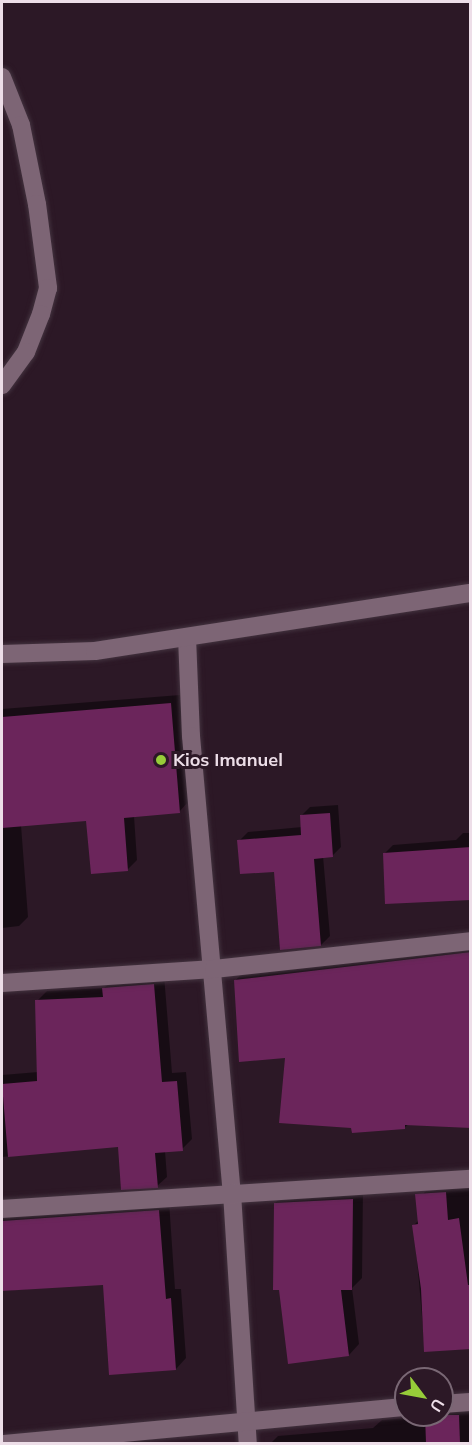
<!DOCTYPE html>
<html>
<head>
<meta charset="utf-8">
<style>
	body { margin:0 }
	#map { position:relative; width:472px; height:1445px; overflow:hidden; background:#2c1826; font-family:Mulish,sans-serif }
	div>[style] { position:absolute }
	.shadow>* { inset:0; background:#0007 }
	.building>* { inset:0; background:#6b255b }
	.roads { filter:drop-shadow(0 0 2px #43333f) drop-shadow(0 0 2px #43333f) }
	.service>* { height:18px; margin:-9px; padding:0 9px; transform-origin:9px; border-radius:9px; background:#7d6575 }
	.minor>* { height:18px; margin:-9px; padding:0 9px; transform-origin:9px; border-radius:9px; background:#7d6575 }
	.dots>* { width:16px; height:16px; translate:-50% -50%; box-sizing:border-box; border:3px solid #2c1826; border-radius:50% }
	span { translate:-50% -50%; white-space:nowrap; text-align:center; line-height:1.15; -webkit-text-stroke:6px #2c1826; paint-order:stroke }
	.poi-label { font-size:18px; color:#eddee8; font-weight:700 }
	.left { translate:0 -50%; text-align:left }
	.frame { position:absolute; inset:0; border:3px solid #eddee8; pointer-events:none }
	.north { position:absolute; left:394px; top:1367px; width:60px; height:60px; box-sizing:border-box; background:#2c1826; border:2px solid #796774; border-radius:50%; rotate:122deg; font-size:16px; font-weight:700; line-height:24px; text-align:center; color:#eddee8 }
	.north::after { content:''; display:block; margin:auto; width:21px; height:27px; background:#97cc39; clip-path:polygon(50% 0,100% 100%,50% 72%,0 100%) }
</style>
</head>
<body>
<div id="map">
	<div class="shadow">
		<div style="clip-path:polygon(180px 695px,188px 802px,179px 812px,134px 816px,137px 860px,128px 869px,87px 819px,21px 825px,28px 917px,19px 926px,2px 928px,2px 709px)"></div>
		<div style="clip-path:polygon(338px 805px,341px 847px,332px 856px,323px 856px,330px 936px,321px 945px,276px 870px,239px 841px,248px 832px,302px 827px,301px 816px,310px 807px)"></div>
		<div style="clip-path:polygon(463px 833px,470px 833px,470px 898px,384px 854px,393px 845px,456px 840px)"></div>
		<div style="clip-path:polygon(470px 946px,470px 1126px,409px 1124px,405px 1127px,353px 1126px,287px 1057px,235px 981px,244px 971px)"></div>
		<div style="clip-path:polygon(164px 975px,172px 1073px,186px 1072px,192px 1139px,182px 1149px,165px 1151px,167px 1177px,157px 1186px,119px 1146px,2px 1157px,2px 1075px,38px 1072px,37px 1001px,47px 991px,104px 988px,114px 979px)"></div>
		<div style="clip-path:polygon(470px 1187px,470px 1347px,425px 1351px,414px 1225px,419px 1220px,417px 1200px,426px 1191px)"></div>
		<div style="clip-path:polygon(363px 1189px,362px 1278px,352px 1288px,359px 1344px,349px 1355px,275px 1203px,286px 1193px)"></div>
		<div style="clip-path:polygon(169px 1201px,175px 1289px,181px 1289px,186px 1358px,176px 1369px,104px 1283px,2px 1291px,2px 1212px)"></div>
		<div style="clip-path:polygon(442px 1401px,469px 1404px,470px 1444px,270px 1444px,278px 1436px,373px 1428px,382px 1420px,442px 1415px)"></div>
		<div style="clip-path:polygon(150px 1434px,150px 1444px,52px 1444px)"></div>
	</div>
	<div class="building">
		<div style="clip-path:polygon(171px 703px,180px 813px,124px 818px,128px 871px,91px 874px,86px 821px,2px 828px,2px 717px)"></div>
		<div style="clip-path:polygon(330px 813px,333px 857px,314px 859px,321px 946px,280px 950px,274px 872px,240px 874px,237px 840px,301px 835px,300px 815px)"></div>
		<div style="clip-path:polygon(471px 847px,471px 900px,385px 904px,383px 853px)"></div>
		<div style="clip-path:polygon(471px 952px,471px 1128px,405px 1125px,405px 1129px,352px 1133px,351px 1128px,279px 1123px,285px 1058px,239px 1062px,234px 980px)"></div>
		<div style="clip-path:polygon(154px 984px,162px 1082px,177px 1081px,183px 1151px,155px 1153px,158px 1188px,121px 1190px,118px 1147px,8px 1157px,2px 1084px,37px 1081px,35px 1000px,103px 997px,102px 988px)"></div>
		<div style="clip-path:polygon(446px 1192px,448px 1220px,459px 1218px,468px 1285px,471px 1285px,471px 1349px,424px 1352px,421px 1289px,412px 1225px,418px 1224px,415px 1194px)"></div>
		<div style="clip-path:polygon(353px 1199px,352px 1290px,341px 1290px,349px 1356px,288px 1364px,279px 1290px,273px 1290px,274px 1203px)"></div>
		<div style="clip-path:polygon(159px 1210px,166px 1299px,171px 1298px,176px 1370px,109px 1375px,103px 1285px,2px 1291px,2px 1221px)"></div>
		<div style="clip-path:polygon(425px 1415px,459px 1415px,460px 1443px,426px 1443px)"></div>
	</div>
	<div class="roads">
		<div class="service">
			<div style="left:2px;top:77px;width:52px;rotate:68.4deg"></div>
			<div style="left:21px;top:125px;width:81px;rotate:78.6deg"></div>
			<div style="left:37px;top:204px;width:85px;rotate:82.5deg"></div>
			<div style="left:48px;top:288px;width:27px;rotate:105deg"></div>
			<div style="left:41px;top:314px;width:41px;rotate:111.5deg"></div>
			<div style="left:26px;top:352px;width:41px;rotate:126deg"></div>
		</div>
		<div class="minor">
			<div style="left:187px;top:637px;width:99px;rotate:87.7deg"></div>
			<div style="left:191px;top:736px;width:459px;rotate:84.9deg"></div>
			<div style="left:232px;top:1193px;width:252px;rotate:86.4deg"></div>
			<div style="left:2px;top:654px;width:93px;rotate:-1.8deg"></div>
			<div style="left:95px;top:651px;width:379px;rotate:-8.8deg"></div>
			<div style="left:2px;top:983px;width:212px;rotate:-3.8deg"></div>
			<div style="left:214px;top:969px;width:258px;rotate:-6.2deg"></div>
			<div style="left:2px;top:1209px;width:469px;rotate:-3.7deg"></div>
			<div style="left:442px;top:1404px;width:28px;rotate:-4deg"></div>
			<div style="left:4px;top:1444px;width:404px;rotate:-5.3deg"></div>
		</div>
	</div>
	<div class="dots">
		<div style="left:161px;top:760px;background:#97cc39"></div>
	</div>
	<div class="poi-label">
		<span class="left" style="left:173px;top:760px">Kios Imanuel</span>
	</div>
	<div class="frame"></div>
	<div class="north">U</div>
</div>
</body>
</html>
